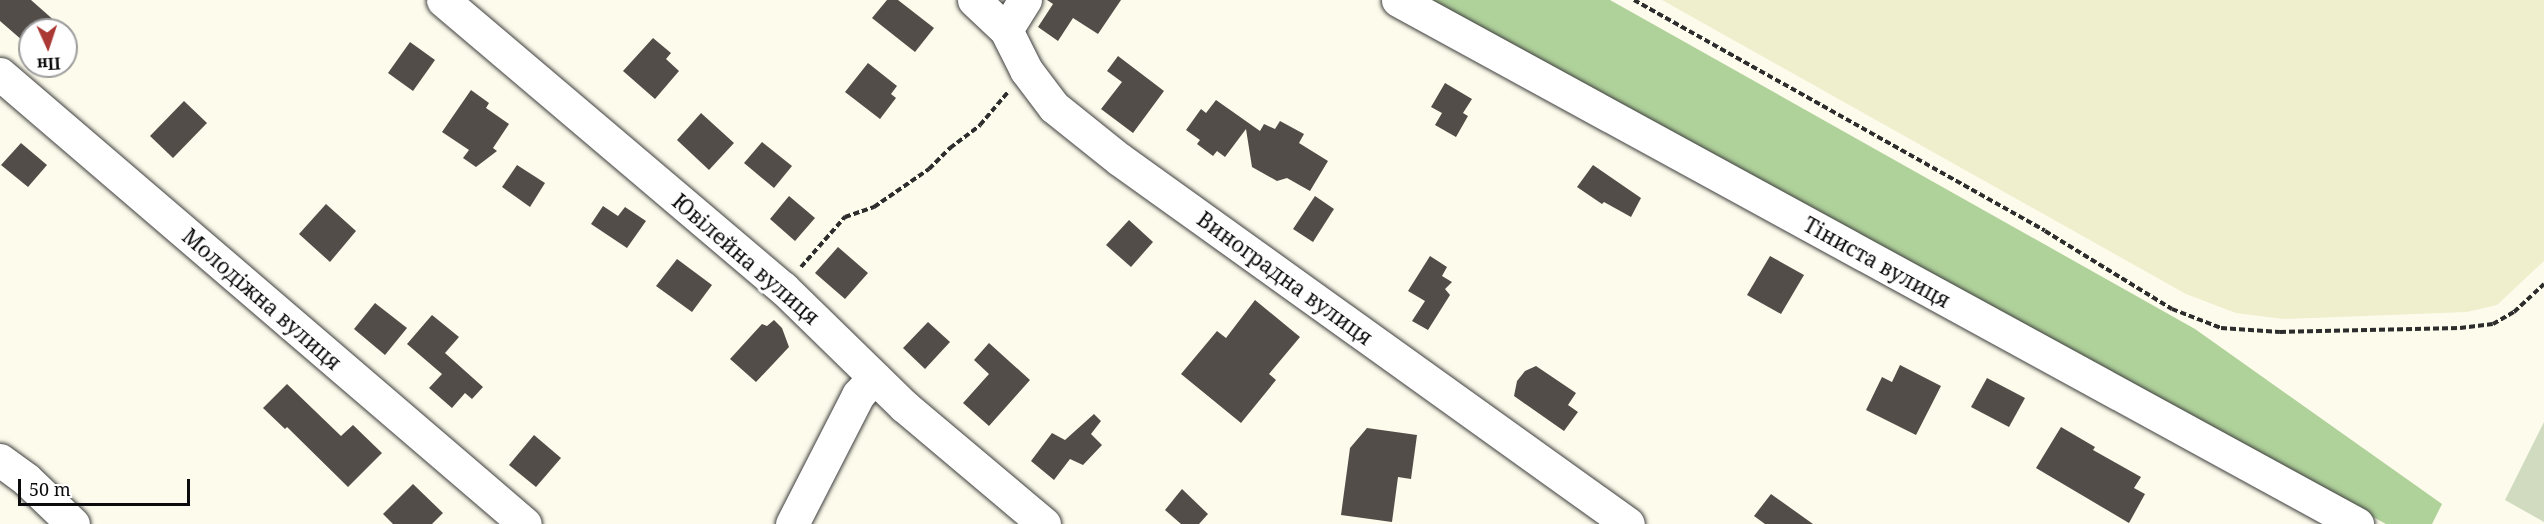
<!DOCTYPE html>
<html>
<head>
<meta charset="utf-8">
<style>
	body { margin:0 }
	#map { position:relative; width:2544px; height:524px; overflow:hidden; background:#fdfbeb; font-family:"Noto Serif",serif }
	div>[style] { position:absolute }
	.farmland>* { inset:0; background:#efefce }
	.forest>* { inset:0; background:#afd19a }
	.cemetery>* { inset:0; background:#d0dbbf }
	.building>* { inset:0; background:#524d49 }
	.path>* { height:4px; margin-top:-2px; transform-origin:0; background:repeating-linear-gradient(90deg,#2d2d2d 0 6px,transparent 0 9px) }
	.roads { filter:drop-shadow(0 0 2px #3e3e3e) drop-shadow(0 0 2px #3e3e3e) }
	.minor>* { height:33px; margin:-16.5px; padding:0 16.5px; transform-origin:16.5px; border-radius:16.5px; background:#fff }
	span { translate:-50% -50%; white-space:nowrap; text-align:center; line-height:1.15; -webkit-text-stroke:6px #fff; paint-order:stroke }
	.street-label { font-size:21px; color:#0b0b0b }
	.north { position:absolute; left:18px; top:18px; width:60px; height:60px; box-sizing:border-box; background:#fff; border:2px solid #9d9d9d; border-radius:50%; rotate:177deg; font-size:16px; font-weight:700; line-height:24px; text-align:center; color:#0b0b0b }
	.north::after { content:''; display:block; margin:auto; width:21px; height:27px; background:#aa3834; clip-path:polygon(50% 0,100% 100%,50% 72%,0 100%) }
	.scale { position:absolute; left:18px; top:479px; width:172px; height:27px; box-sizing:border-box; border:3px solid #0b0b0b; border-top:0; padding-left:8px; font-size:18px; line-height:21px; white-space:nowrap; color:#0b0b0b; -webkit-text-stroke:4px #fff; paint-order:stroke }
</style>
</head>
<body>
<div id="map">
	<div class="farmland">
		<div style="clip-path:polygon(1662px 0,2544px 0,2544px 261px,2497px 305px,2467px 312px,2283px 319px,2236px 313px,2186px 294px)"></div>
	</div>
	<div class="forest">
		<div style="clip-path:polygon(1421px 0,1610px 0,2195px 329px,2442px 504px,2432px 524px,2386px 524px)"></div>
	</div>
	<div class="cemetery">
		<div style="clip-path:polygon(2544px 422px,2544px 522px,2505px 500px)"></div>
	</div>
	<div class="building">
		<div style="clip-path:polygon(0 0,31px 0,65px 30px,30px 30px,30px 47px,0 21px)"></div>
		<div style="clip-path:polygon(887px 0,898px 0,934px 28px,915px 52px,872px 18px)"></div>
		<div style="clip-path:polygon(1047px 0,1121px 0,1098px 34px,1073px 18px,1058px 41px,1038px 27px,1053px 4px)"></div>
		<div style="clip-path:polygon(653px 38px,671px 53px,666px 59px,679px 71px,655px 99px,623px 71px)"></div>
		<div style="clip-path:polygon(410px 42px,435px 60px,413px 91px,388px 73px)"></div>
		<div style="clip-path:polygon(1118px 56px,1164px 91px,1133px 133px,1101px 109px,1122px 82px,1107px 71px)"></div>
		<div style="clip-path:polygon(868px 63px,897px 86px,891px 94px,896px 98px,880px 119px,845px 92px)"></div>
		<div style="clip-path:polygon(1445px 83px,1472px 99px,1463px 113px,1468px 116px,1456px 137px,1435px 125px,1442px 113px,1431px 107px)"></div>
		<div style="clip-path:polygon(471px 90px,489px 103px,486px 108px,509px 124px,493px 148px,497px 151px,476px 167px,463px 158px,469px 150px,442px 132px)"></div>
		<div style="clip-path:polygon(1216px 100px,1260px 131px,1264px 124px,1275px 129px,1280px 121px,1304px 134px,1299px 143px,1328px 161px,1310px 191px,1287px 178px,1277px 181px,1252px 167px,1246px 129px,1225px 157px,1217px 151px,1213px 156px,1197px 144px,1200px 140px,1186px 130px,1201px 109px,1206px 113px)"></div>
		<div style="clip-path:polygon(184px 101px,207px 123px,173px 158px,150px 136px)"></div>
		<div style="clip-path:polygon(701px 113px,734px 143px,709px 170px,677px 140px)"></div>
		<div style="clip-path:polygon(762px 142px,792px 166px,774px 188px,744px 163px)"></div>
		<div style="clip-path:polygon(21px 143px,47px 165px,28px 187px,1px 165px)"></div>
		<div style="clip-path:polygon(517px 165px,545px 183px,530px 207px,502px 187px)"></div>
		<div style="clip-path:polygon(1593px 165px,1641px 198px,1631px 217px,1604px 202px,1602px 204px,1577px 187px)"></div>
		<div style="clip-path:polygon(789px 196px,815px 218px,795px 241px,770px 219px)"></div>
		<div style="clip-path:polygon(1315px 196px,1334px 209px,1313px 242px,1293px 229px)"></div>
		<div style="clip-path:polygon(326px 204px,356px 231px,330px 262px,299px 234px)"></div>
		<div style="clip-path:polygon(603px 206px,618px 216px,625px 207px,646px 221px,627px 248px,591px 224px)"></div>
		<div style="clip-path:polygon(1129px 220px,1153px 242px,1131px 267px,1106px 245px)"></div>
		<div style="clip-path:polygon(838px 247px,868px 273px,845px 299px,815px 273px)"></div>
		<div style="clip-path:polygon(1430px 256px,1447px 267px,1442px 276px,1452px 282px,1445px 289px,1450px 295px,1428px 330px,1412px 321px,1425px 301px,1408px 291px)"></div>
		<div style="clip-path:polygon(1770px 256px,1804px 275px,1781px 314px,1747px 295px)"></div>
		<div style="clip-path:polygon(677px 259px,712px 285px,692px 312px,656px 286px)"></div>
		<div style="clip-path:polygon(1255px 300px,1300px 337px,1269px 374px,1276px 380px,1241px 423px,1181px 374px,1217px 331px,1226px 338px)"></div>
		<div style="clip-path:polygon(375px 303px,407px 328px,385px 355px,354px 329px)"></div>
		<div style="clip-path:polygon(432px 315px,459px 337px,445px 353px,483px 387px,472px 399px,465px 393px,452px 408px,429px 388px,442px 374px,407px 344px)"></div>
		<div style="clip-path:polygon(774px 320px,782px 328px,789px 347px,756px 382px,730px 359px,762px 324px,767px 326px)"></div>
		<div style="clip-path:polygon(928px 322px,950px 342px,925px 369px,903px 348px)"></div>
		<div style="clip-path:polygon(989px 343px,1030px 380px,989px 426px,963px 403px,989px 374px,974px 360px)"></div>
		<div style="clip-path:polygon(1900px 365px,1941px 386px,1916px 435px,1866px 410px,1882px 377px,1892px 382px)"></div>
		<div style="clip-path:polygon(1536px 366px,1576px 393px,1568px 405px,1578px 412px,1564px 431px,1514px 396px,1517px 381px,1525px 371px)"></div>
		<div style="clip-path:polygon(1987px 378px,2025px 398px,2009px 427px,1971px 407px)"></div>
		<div style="clip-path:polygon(287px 384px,341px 436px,353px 425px,382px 453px,348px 487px,287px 427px,285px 429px,263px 408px)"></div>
		<div style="clip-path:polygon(1094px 414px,1101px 421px,1091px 434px,1102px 445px,1083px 465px,1070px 459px,1054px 480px,1031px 461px,1052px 433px,1065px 440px)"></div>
		<div style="clip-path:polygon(2061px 427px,2095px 447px,2093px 450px,2141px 477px,2134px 488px,2145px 494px,2129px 523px,2036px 468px)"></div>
		<div style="clip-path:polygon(1367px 428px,1417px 435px,1411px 479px,1398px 477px,1392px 522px,1341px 515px,1350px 448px)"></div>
		<div style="clip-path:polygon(534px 435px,561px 458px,536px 487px,509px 465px)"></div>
		<div style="clip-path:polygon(413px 484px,443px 513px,432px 524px,393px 524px,383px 514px)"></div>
		<div style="clip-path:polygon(1182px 489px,1208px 514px,1199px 524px,1181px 524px,1165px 510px)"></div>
		<div style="clip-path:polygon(1771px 494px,1813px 524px,1765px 524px,1754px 516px)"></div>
	</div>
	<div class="path">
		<div style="left:1634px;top:0;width:471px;rotate:29.3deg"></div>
		<div style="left:2045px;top:231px;width:149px;rotate:31.6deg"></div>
		<div style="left:2172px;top:309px;width:53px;rotate:21.2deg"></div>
		<div style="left:2221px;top:328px;width:59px;rotate:3.9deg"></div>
		<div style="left:2280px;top:332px;width:180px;rotate:-1.3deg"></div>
		<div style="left:2460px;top:328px;width:33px;rotate:-7deg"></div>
		<div style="left:2493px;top:324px;width:24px;rotate:-30deg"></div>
		<div style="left:2514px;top:312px;width:41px;rotate:-43deg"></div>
		<div style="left:801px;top:267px;width:67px;rotate:-48.7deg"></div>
		<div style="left:845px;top:217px;width:31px;rotate:-19deg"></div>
		<div style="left:874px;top:207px;width:67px;rotate:-34.6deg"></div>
		<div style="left:929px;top:169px;width:30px;rotate:-45deg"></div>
		<div style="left:950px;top:148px;width:38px;rotate:-37deg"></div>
		<div style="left:980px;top:125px;width:43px;rotate:-49.7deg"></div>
	</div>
	<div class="roads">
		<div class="minor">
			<div style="left:443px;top:0;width:446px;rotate:40.3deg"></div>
			<div style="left:783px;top:288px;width:169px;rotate:44.3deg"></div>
			<div style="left:904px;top:406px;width:183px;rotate:40.1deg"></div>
			<div style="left:974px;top:0;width:44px;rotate:43.2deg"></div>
			<div style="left:1006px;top:30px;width:45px;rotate:63.4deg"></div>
			<div style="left:1026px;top:70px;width:46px;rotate:52.9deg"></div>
			<div style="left:1054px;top:107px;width:83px;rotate:38.7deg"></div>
			<div style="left:1119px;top:159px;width:626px;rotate:35.64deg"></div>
			<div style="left:1398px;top:0;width:1093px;rotate:28.65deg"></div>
			<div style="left:1006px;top:30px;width:36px;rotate:-58deg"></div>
			<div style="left:0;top:74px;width:691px;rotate:40.6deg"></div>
			<div style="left:0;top:460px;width:32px;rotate:36deg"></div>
			<div style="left:26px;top:479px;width:65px;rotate:43.8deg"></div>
			<div style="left:792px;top:524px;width:145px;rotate:-62.9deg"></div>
			<div style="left:858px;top:395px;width:24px;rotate:-48deg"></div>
		</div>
	</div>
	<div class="street-label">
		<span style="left:746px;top:259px;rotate:41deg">Ювілейна вулиця</span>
		<span style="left:1877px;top:262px;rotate:29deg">Тіниста вулиця</span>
		<span style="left:1285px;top:278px;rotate:36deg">Виноградна вулиця</span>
		<span style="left:262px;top:299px;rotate:41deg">Молодіжна вулиця</span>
	</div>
	<div class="north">Пн</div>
	<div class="scale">50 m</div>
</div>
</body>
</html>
